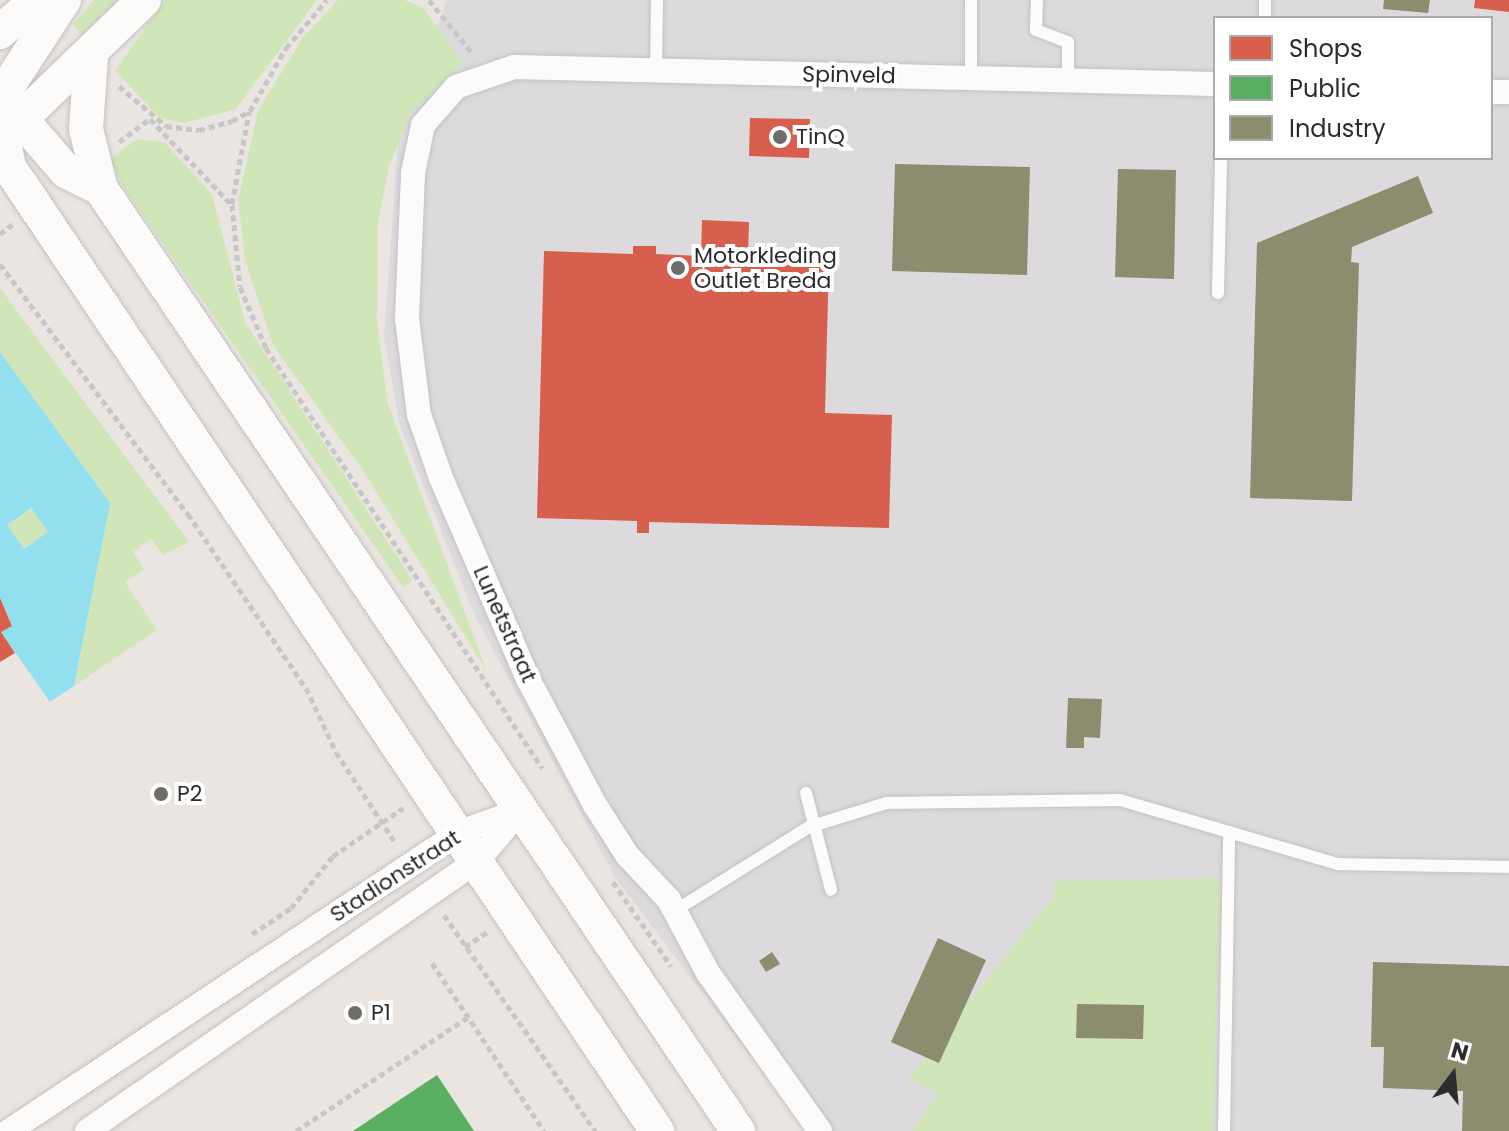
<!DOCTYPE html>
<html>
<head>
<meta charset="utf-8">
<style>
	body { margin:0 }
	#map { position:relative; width:1509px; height:1131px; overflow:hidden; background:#eae5e1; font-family:Poppins,sans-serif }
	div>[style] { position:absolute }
	.industrial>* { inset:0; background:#dddadd }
	.green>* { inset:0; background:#d0e6b8 }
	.water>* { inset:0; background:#91dfef }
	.shops>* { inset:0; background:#d6604d }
	.public>* { inset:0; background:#5aae61 }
	.industry>* { inset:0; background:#8c8c6e }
	.path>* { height:5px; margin-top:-2.5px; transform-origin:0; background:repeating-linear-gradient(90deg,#c8c7c7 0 6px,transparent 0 10px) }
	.roads { filter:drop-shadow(0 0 2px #c3c2c3) drop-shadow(0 0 2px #c3c2c3) }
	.lane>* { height:12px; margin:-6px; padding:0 6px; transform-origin:6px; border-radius:6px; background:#fcfbfa }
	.street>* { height:24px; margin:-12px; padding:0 12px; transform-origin:12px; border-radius:12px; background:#fcfbfa }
	.secondary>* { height:34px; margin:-17px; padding:0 17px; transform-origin:17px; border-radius:17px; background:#fcfbfa }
	.dots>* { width:22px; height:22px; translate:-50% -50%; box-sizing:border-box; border:4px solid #fff; border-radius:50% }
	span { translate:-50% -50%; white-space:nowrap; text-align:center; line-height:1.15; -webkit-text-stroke:8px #fff; paint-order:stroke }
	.street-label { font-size:22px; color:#2c2c2c }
	.poi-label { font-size:22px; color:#2c2c2c }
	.left { translate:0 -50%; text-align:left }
	.legend { position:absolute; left:1213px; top:16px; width:280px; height:144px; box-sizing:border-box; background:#fff; border:2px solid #ababab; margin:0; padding:10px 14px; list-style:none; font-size:24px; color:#2c2c2c }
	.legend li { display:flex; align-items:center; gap:16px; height:40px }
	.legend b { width:40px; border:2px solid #ababab }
	.north { position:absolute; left:1413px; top:1035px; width:80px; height:80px; -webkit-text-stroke:6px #fff; paint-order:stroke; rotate:16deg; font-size:22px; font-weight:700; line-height:32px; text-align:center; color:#2c2c2c }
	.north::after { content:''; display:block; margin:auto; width:28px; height:36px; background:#2c2c2c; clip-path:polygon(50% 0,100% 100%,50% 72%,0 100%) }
</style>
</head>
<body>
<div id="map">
	<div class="industrial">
		<div style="clip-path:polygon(evenodd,447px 0,1509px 0,1509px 1131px,807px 1131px,615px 877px,474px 614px,400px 426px,384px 337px,399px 129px,447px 0,1215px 18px,1491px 18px,1491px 158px,1215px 158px,1215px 18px)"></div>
	</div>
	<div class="green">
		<div style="clip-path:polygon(94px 0,123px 0,86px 39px,73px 24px)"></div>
		<div style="clip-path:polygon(165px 0,317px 0,236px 109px,184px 123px,160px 118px,115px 71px)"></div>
		<div style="clip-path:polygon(338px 0,404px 0,423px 7px,463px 63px,411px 112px,389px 167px,378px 222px,377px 323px,388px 404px,486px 670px,364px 472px,273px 345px,245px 260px,238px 200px,258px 111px,302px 39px)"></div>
		<div style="clip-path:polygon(137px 139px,165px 143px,212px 194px,245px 322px,413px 581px,403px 587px,122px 185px,110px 159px)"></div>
		<div style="clip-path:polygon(0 288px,189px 542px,163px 555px,151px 539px,133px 552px,144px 569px,125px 582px,157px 630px,74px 686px,110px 503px,0 352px)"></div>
		<div style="clip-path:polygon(31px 508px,48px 532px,24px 549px,7px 525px)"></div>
		<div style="clip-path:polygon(1220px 878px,1213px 1131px,912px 1131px,939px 1094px,908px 1078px,1054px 896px,1054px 881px)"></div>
	</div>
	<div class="water">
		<div style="clip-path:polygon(evenodd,0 352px,110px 503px,74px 686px,50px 702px,1px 632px,12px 625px,0 598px,0 352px,31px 508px,48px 532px,24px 549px,7px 525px,31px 508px)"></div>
	</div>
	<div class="shops">
		<div style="clip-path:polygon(1475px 0,1509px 0,1509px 12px,1474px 8px)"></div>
		<div style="clip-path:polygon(750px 118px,810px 119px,809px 158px,749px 156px)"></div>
		<div style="clip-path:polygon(702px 220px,749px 222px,748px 256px,829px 258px,825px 413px,892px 415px,889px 528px,649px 522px,649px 533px,637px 533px,637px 521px,537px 518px,544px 251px,633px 254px,633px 246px,656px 246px,656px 254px,701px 256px)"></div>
		<div style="clip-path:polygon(0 598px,12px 626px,1px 632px,15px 653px,0 662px)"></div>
	</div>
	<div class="public">
		<div style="clip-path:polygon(437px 1075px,474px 1131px,353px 1131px)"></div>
	</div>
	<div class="industry">
		<div style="clip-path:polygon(1384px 0,1430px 0,1428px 13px,1383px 9px)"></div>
		<div style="clip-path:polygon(895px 164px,1030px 167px,1027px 275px,892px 271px)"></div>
		<div style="clip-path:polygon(1118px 169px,1176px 170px,1174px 279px,1115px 277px)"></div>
		<div style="clip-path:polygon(1418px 176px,1433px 213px,1352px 247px,1351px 262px,1359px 263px,1352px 501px,1250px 498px,1257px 243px)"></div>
		<div style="clip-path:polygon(1068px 698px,1102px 699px,1100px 738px,1084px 737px,1084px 748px,1066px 748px)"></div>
		<div style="clip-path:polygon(938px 938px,986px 960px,939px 1063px,891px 1042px)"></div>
		<div style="clip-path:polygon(772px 952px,780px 964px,766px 972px,759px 961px)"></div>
		<div style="clip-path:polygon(1373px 962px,1509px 966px,1509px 1131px,1462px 1131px,1463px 1091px,1383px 1088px,1384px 1047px,1371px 1047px)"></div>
		<div style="clip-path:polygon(1077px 1004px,1144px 1005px,1143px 1039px,1076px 1038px)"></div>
	</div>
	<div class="path">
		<div style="left:429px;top:0;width:70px;rotate:50.8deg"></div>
		<div style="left:119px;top:86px;width:62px;rotate:40.4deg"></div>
		<div style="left:166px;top:126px;width:33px;rotate:7deg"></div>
		<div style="left:199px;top:130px;width:34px;rotate:-15deg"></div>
		<div style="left:232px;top:121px;width:21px;rotate:-29deg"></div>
		<div style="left:250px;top:111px;width:73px;rotate:-60.3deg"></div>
		<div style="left:286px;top:48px;width:63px;rotate:-49.5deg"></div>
		<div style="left:119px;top:142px;width:39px;rotate:-37deg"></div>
		<div style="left:150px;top:119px;width:119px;rotate:46.4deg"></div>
		<div style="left:232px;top:205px;width:82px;rotate:84.4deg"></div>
		<div style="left:240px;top:287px;width:66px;rotate:66.9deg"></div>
		<div style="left:266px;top:348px;width:503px;rotate:56.69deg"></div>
		<div style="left:232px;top:204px;width:94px;rotate:-79.5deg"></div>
		<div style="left:0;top:234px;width:16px;rotate:-38deg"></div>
		<div style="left:0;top:264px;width:313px;rotate:53.1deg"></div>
		<div style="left:188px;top:514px;width:210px;rotate:55.9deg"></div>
		<div style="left:306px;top:688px;width:71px;rotate:64.9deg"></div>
		<div style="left:336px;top:752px;width:110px;rotate:56.9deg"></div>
		<div style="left:613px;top:882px;width:102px;rotate:55.4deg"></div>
		<div style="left:444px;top:915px;width:264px;rotate:55deg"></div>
		<div style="left:252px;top:934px;width:47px;rotate:-33.7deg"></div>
		<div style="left:291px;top:908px;width:67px;rotate:-51.1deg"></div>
		<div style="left:333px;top:856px;width:85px;rotate:-34.4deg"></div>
		<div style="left:465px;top:947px;width:27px;rotate:-34deg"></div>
		<div style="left:432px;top:963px;width:202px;rotate:56.3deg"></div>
		<div style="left:296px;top:1131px;width:206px;rotate:-33.5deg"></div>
	</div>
	<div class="roads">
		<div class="lane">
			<div style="left:1037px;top:0;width:30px;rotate:92deg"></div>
			<div style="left:1036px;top:30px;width:34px;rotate:21deg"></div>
			<div style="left:1068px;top:42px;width:39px;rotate:90deg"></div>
			<div style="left:1265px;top:18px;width:18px;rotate:-90deg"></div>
			<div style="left:656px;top:70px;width:70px;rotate:-89.2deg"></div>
			<div style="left:971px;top:78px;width:78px;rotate:-90deg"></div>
			<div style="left:1218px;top:293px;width:135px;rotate:-88.7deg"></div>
			<div style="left:806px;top:793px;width:100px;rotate:75.5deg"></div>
			<div style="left:676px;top:910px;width:157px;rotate:-32deg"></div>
			<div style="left:809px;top:827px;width:81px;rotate:-17.3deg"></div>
			<div style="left:886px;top:803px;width:234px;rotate:-0.7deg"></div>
			<div style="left:1120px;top:800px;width:227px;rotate:16.4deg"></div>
			<div style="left:1338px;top:864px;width:171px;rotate:1deg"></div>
			<div style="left:1224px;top:1131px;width:299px;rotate:-89deg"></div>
		</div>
		<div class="street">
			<div style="left:1491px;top:92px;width:18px"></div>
			<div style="left:9px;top:1131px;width:541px;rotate:-33.54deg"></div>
			<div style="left:460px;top:832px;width:63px;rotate:-19.6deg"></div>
			<div style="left:87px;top:1131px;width:476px;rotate:-34.7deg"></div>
			<div style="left:478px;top:860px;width:62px;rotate:-49.6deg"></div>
			<div style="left:820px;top:1131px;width:194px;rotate:-125.3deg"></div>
			<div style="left:708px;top:973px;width:83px;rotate:-118.1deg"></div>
			<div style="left:669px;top:900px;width:62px;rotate:-133deg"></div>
			<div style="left:627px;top:855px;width:59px;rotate:-122.6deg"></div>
			<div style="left:595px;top:805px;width:143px;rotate:-118deg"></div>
			<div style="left:528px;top:679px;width:219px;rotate:-113.4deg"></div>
			<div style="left:441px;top:478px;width:67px;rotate:-109.2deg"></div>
			<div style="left:419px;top:415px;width:98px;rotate:-97.1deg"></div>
			<div style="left:407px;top:318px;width:145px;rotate:-87.6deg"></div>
			<div style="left:413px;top:173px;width:49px;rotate:-78.2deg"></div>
			<div style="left:423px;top:125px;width:50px;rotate:-49deg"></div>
			<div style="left:456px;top:87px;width:61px;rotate:-19deg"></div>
			<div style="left:514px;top:67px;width:701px;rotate:1.39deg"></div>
		</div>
		<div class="secondary">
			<div style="left:64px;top:0;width:106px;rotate:123.1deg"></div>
			<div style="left:6px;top:89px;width:40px;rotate:97.1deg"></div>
			<div style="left:1px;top:129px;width:39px;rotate:78deg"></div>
			<div style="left:9px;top:167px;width:1162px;rotate:56.09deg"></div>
			<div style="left:0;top:32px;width:49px;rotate:-40.9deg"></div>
			<div style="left:91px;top:57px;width:72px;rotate:94deg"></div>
			<div style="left:86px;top:129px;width:62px;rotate:76deg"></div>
			<div style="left:101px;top:189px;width:1137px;rotate:55.93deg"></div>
			<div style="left:9px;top:105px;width:87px;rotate:49.2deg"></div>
			<div style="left:66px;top:171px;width:39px;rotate:27deg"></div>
			<div style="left:0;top:139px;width:200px;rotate:-44deg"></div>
		</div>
	</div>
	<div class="dots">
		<div style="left:780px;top:137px;background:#6e6d6b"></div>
		<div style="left:678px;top:268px;background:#6e6d6b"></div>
		<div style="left:161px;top:794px;background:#6e6d6b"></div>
		<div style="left:355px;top:1013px;background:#6e6d6b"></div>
	</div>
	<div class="street-label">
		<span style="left:849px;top:75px;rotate:1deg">Spinveld</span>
		<span style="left:505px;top:624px;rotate:66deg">Lunetstraat</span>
		<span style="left:395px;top:876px;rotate:-33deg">Stadionstraat</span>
	</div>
	<div class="poi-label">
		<span class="left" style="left:796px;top:137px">TinQ</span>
		<span class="left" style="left:694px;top:268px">Motorkleding<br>Outlet Breda</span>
		<span class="left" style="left:177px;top:794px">P2</span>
		<span class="left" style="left:371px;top:1013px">P1</span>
	</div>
	<ul class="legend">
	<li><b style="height:22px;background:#d6604d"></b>Shops</li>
	<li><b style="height:22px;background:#5aae61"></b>Public</li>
	<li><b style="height:22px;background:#8c8c6e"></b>Industry</li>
	</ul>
	<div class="north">N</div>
</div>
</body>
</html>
